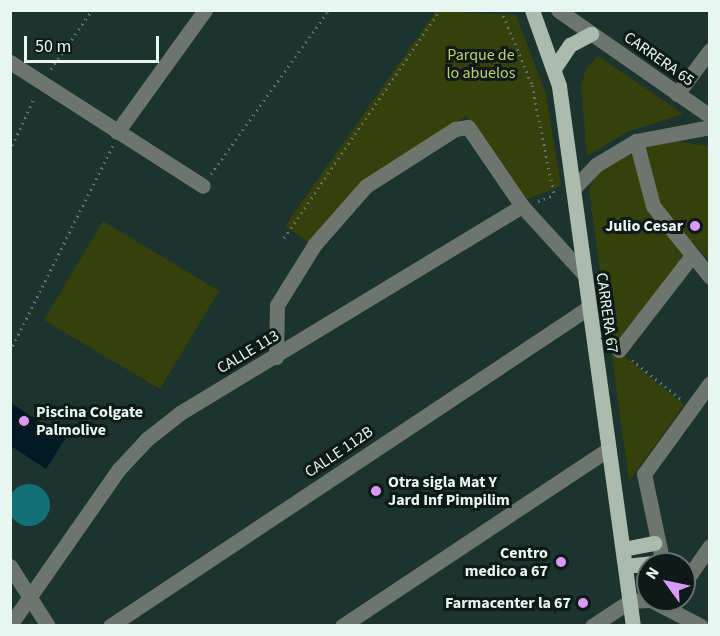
<!DOCTYPE html>
<html>
<head>
<meta charset="utf-8">
<style>
	body { margin:0 }
	#map { position:relative; width:720px; height:636px; overflow:hidden; background:#1c342e; font-family:"Source Sans 3",sans-serif }
	div>[style] { position:absolute }
	.green>* { inset:0; background:#35400a }
	.water>* { inset:0; background:#011a25 }
	.building>* { inset:0; background:#156f76 }
	.round { border-radius:50% }
	.path>* { height:3px; margin-top:-1.5px; transform-origin:0; background:repeating-linear-gradient(90deg,#637772 0 1.5px,transparent 0 6px) }
	.minor>* { height:15px; margin:-7.5px; padding:0 7.5px; transform-origin:7.5px; border-radius:7.5px; background:#6d756e }
	.major>* { height:15px; margin:-7.5px; padding:0 7.5px; transform-origin:7.5px; border-radius:7.5px; background:#abbbad }
	.dots>* { width:16px; height:16px; translate:-50% -50%; box-sizing:border-box; border:3px solid #0f1917; border-radius:50% }
	span { translate:-50% -50%; white-space:nowrap; text-align:center; line-height:1.15; -webkit-text-stroke:6px #0f1917; paint-order:stroke }
	.park-label { font-size:16px; color:#bad26f }
	.street-label { font-size:16px; color:#e8f6f2 }
	.poi-label { font-size:16px; color:#e8f6f2; font-weight:700 }
	.right { translate:-100% -50%; text-align:right }
	.left { translate:0 -50%; text-align:left }
	.frame { position:absolute; inset:0; border:12px solid #e8f6f2; pointer-events:none }
	.north { position:absolute; left:636px; top:552px; width:60px; height:60px; box-sizing:border-box; background:#0f1917; border:2px solid #66716f; border-radius:50%; rotate:303deg; font-size:16px; font-weight:700; line-height:24px; text-align:center; color:#e8f6f2 }
	.north::after { content:''; display:block; margin:auto; width:21px; height:27px; background:#d99af7; clip-path:polygon(50% 0,100% 100%,50% 72%,0 100%) }
	.scale { position:absolute; left:24px; top:36px; width:135px; height:27px; box-sizing:border-box; border:3px solid #e8f6f2; border-top:0; padding-left:8px; font-size:18px; line-height:21px; white-space:nowrap; color:#e8f6f2; -webkit-text-stroke:4px #0f1917; paint-order:stroke }
</style>
</head>
<body>
<div id="map">
	<div class="green">
		<div style="clip-path:polygon(436px 11px,516px 15px,546px 94px,561px 186px,522px 201px,466px 116px,362px 182px,311px 244px,285px 226px)"></div>
		<div style="clip-path:polygon(598px 56px,683px 114px,629px 131px,587px 156px,581px 86px,586px 69px)"></div>
		<div style="clip-path:polygon(661px 139px,709px 146px,709px 260px,695px 245px,615px 348px,684px 405px,629px 481px,589px 190px,596px 175px,629px 150px)"></div>
		<div style="clip-path:polygon(103px 221px,219px 291px,160px 389px,44px 320px)"></div>
	</div>
	<div class="water">
		<div style="clip-path:polygon(11px 403px,65px 439px,46px 469px,11px 446px)"></div>
	</div>
	<div class="building">
		<div class="round" style="left:8px;top:484px;width:42px;height:42px"></div>
	</div>
	<div class="path">
		<div style="left:501px;top:10px;width:81px;rotate:67.5deg"></div>
		<div style="left:532px;top:85px;width:112px;rotate:78.7deg"></div>
		<div style="left:51px;top:69px;width:72px;rotate:-55.2deg"></div>
		<div style="left:10px;top:151px;width:58px;rotate:-65.6deg"></div>
		<div style="left:211px;top:174px;width:202px;rotate:-54.3deg"></div>
		<div style="left:538px;top:201px;width:17px;rotate:-21deg"></div>
		<div style="left:284px;top:238px;width:276px;rotate:-55.6deg"></div>
		<div style="left:10px;top:351px;width:230px;rotate:-63.4deg"></div>
		<div style="left:632px;top:360px;width:63px;rotate:38.5deg"></div>
	</div>
	<div class="minor">
		<div style="left:558px;top:10px;width:185px;rotate:34.9deg"></div>
		<div style="left:10px;top:62px;width:229px;rotate:32.7deg"></div>
		<div style="left:677px;top:94px;width:55px;rotate:-53.1deg"></div>
		<div style="left:117px;top:132px;width:150px;rotate:-54.2deg"></div>
		<div style="left:636px;top:141px;width:67px;rotate:75.3deg"></div>
		<div style="left:653px;top:206px;width:91px;rotate:51.2deg"></div>
		<div style="left:573px;top:189px;width:33px;rotate:-46deg"></div>
		<div style="left:596px;top:165px;width:47px;rotate:-31deg"></div>
		<div style="left:636px;top:141px;width:75px;rotate:-10.7deg"></div>
		<div style="left:619px;top:350px;width:118px;rotate:-52.3deg"></div>
		<div style="left:276px;top:357px;width:52px;rotate:-88.9deg"></div>
		<div style="left:277px;top:305px;width:72px;rotate:-58.1deg"></div>
		<div style="left:315px;top:244px;width:77px;rotate:-48.7deg"></div>
		<div style="left:366px;top:186px;width:106px;rotate:-32.6deg"></div>
		<div style="left:455px;top:129px;width:13px;rotate:-9deg"></div>
		<div style="left:468px;top:127px;width:96px;rotate:55.6deg"></div>
		<div style="left:522px;top:206px;width:91px;rotate:47.7deg"></div>
		<div style="left:663px;top:564px;width:92px;rotate:-101.9deg"></div>
		<div style="left:644px;top:474px;width:112px;rotate:-54deg"></div>
		<div style="left:10px;top:566px;width:71px;rotate:57.7deg"></div>
		<div style="left:684px;top:583px;width:45px;rotate:-54.9deg"></div>
		<div style="left:651px;top:600px;width:56px;rotate:27.5deg"></div>
		<div style="left:10px;top:625px;width:190px;rotate:-55.1deg"></div>
		<div style="left:119px;top:469px;width:41px;rotate:-47deg"></div>
		<div style="left:147px;top:439px;width:42px;rotate:-38.2deg"></div>
		<div style="left:180px;top:413px;width:400px;rotate:-31.2deg"></div>
		<div style="left:110px;top:626px;width:574px;rotate:-33.63deg"></div>
		<div style="left:342px;top:626px;width:320px;rotate:-33.6deg"></div>
		<div style="left:592px;top:626px;width:45px;rotate:-33.3deg"></div>
		<div style="left:630px;top:601px;width:18px;rotate:-3deg"></div>
	</div>
	<div class="major">
		<div style="left:532px;top:10px;width:81px;rotate:70.4deg"></div>
		<div style="left:559px;top:86px;width:545px;rotate:82.2deg"></div>
		<div style="left:555px;top:67px;width:27px;rotate:-56deg"></div>
		<div style="left:570px;top:45px;width:24px;rotate:-28deg"></div>
		<div style="left:623px;top:549px;width:32px;rotate:-11deg"></div>
		<div style="left:625px;top:566px;width:36px;rotate:-6deg"></div>
	</div>
	<div class="dots">
		<div style="left:695px;top:226px;background:#d99af7"></div>
		<div style="left:24px;top:421px;background:#d99af7"></div>
		<div style="left:376px;top:491px;background:#d99af7"></div>
		<div style="left:561px;top:562px;background:#d99af7"></div>
		<div style="left:583px;top:603px;background:#d99af7"></div>
	</div>
	<div class="park-label">
		<span style="left:481px;top:64px">Parque de<br>lo abuelos</span>
	</div>
	<div class="street-label">
		<span style="left:659px;top:59px;rotate:35deg">CARRERA 65</span>
		<span style="left:607px;top:313px;rotate:82deg">CARRERA 67</span>
		<span style="left:248px;top:352px;rotate:-31deg">CALLE 113</span>
		<span style="left:339px;top:452px;rotate:-34deg">CALLE 112B</span>
	</div>
	<div class="poi-label">
		<span class="right" style="left:683px;top:226px">Julio Cesar</span>
		<span class="left" style="left:36px;top:421px">Piscina Colgate<br>Palmolive</span>
		<span class="left" style="left:388px;top:491px">Otra sigla Mat Y<br>Jard Inf Pimpilim</span>
		<span class="right" style="left:548px;top:562px">Centro<br>medico a 67</span>
		<span class="right" style="left:571px;top:603px">Farmacenter la 67</span>
	</div>
	<div class="frame"></div>
	<div class="north">N</div>
	<div class="scale">50 m</div>
</div>
</body>
</html>
